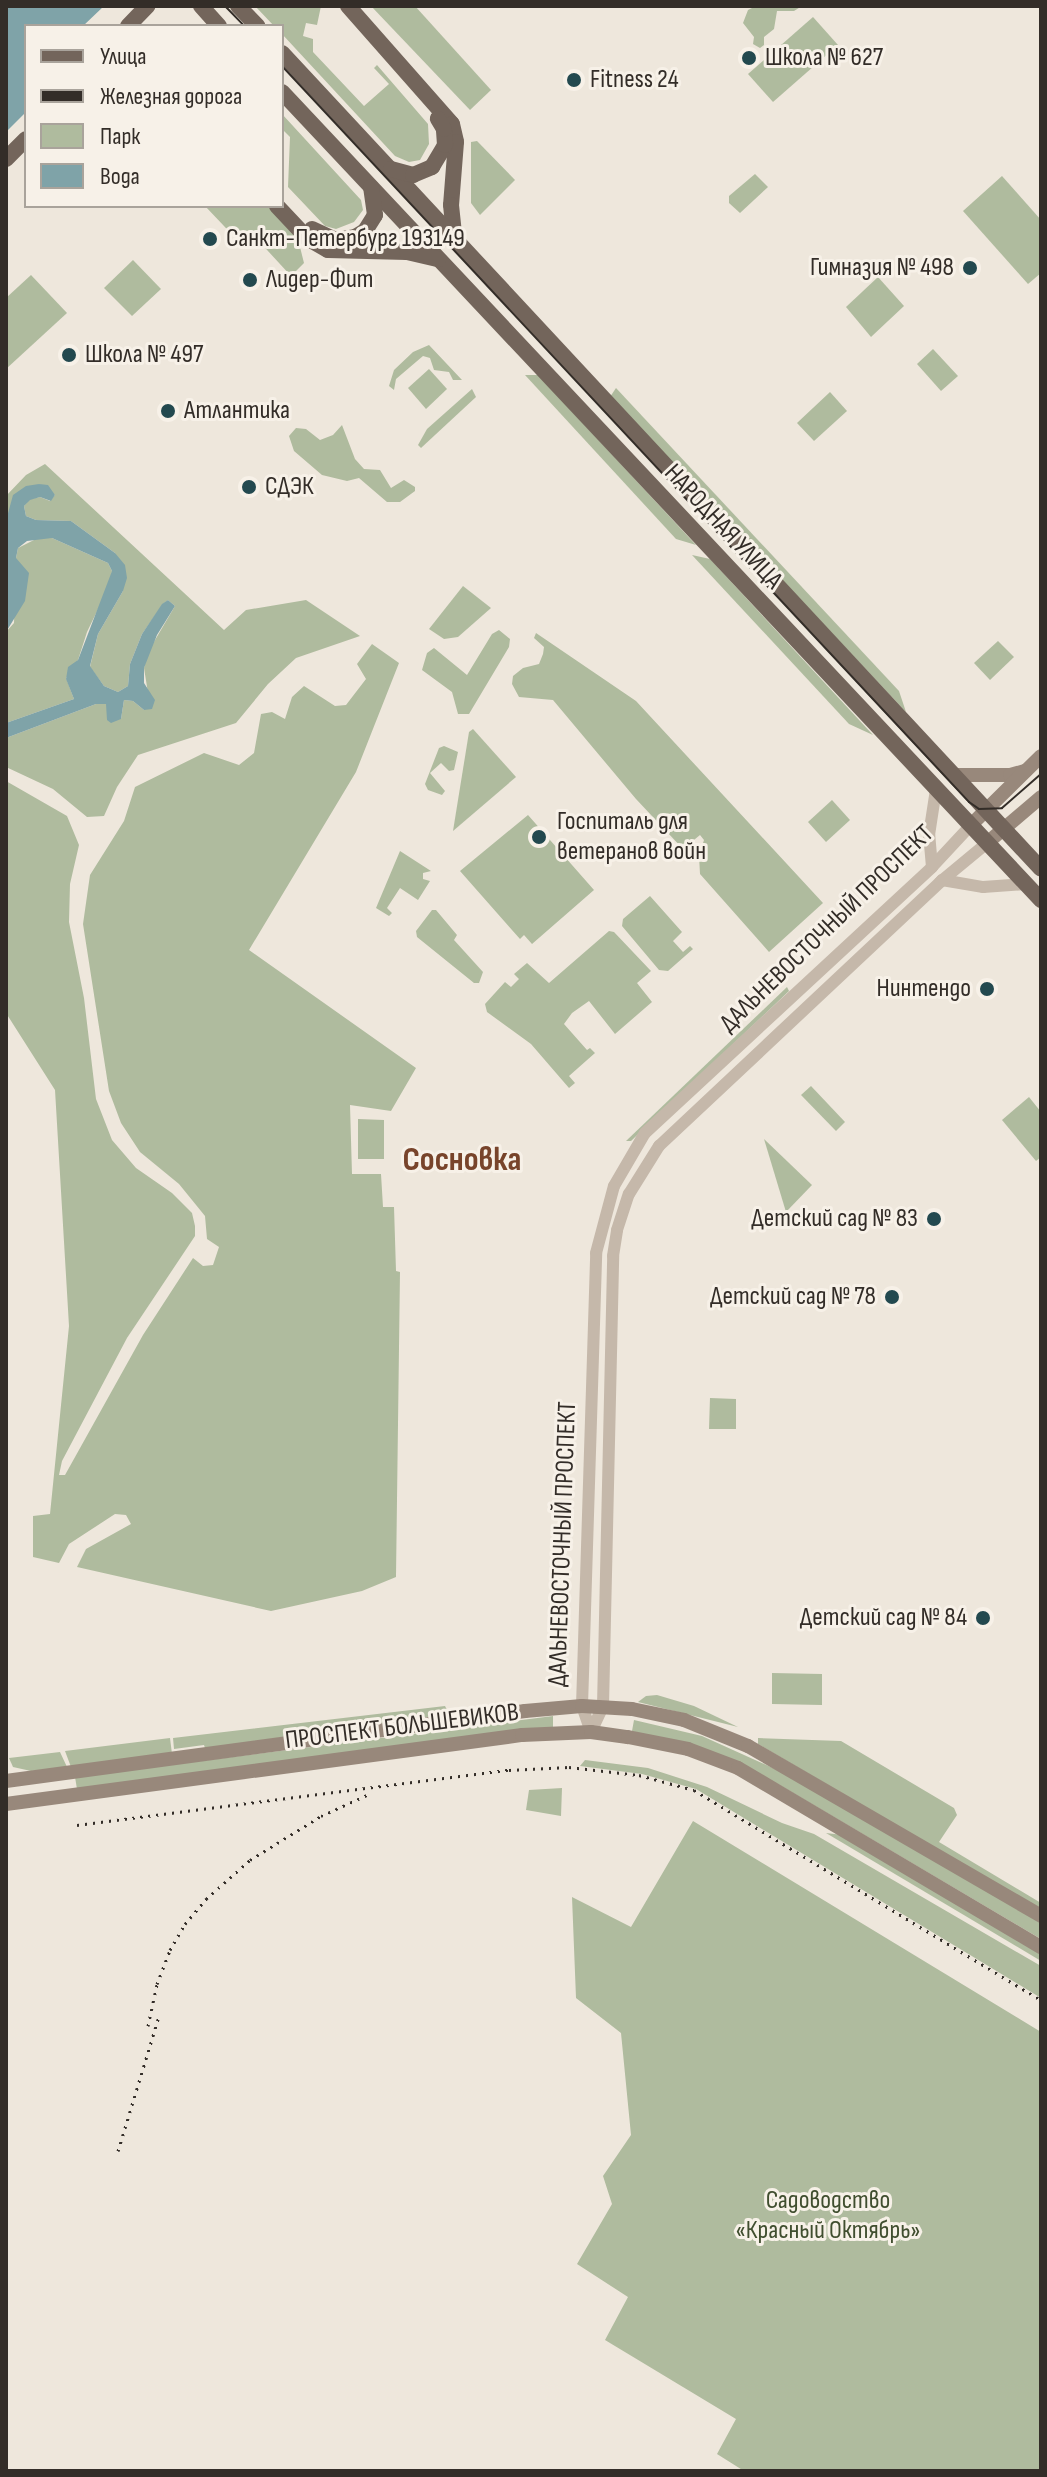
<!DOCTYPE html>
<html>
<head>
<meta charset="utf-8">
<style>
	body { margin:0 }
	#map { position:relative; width:1047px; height:2477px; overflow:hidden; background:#eee7dc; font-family:"Sofia Sans Condensed",sans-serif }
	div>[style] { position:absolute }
	.green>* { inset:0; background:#afbb9e }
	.water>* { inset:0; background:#7fa3a8 }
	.tertiary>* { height:12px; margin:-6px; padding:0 6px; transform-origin:6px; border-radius:6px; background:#c5b8aa }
	.secondary>* { height:14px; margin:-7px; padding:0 7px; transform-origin:7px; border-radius:7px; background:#98887b }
	.primary>* { height:16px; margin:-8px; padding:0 8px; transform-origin:8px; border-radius:8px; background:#73655b }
	.tram>* { height:2px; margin:-1px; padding:0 1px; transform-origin:1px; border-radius:1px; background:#332d28 }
	.rail>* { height:3px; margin-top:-1.5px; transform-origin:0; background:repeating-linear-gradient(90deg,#332d28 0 2px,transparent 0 8px) }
	.dots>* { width:22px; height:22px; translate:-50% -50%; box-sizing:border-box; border:4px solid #f7f1e8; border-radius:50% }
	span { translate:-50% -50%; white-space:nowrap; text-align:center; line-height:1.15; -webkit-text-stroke:6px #f7f1e8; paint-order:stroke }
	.poi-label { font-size:26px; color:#332d28 }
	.left { translate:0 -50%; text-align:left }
	.right { translate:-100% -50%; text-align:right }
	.street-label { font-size:26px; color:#332d28 }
	.park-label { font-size:26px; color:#404e2f }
	.district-label { font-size:34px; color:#78442b; font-weight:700 }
	.frame { position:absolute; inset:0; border:8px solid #332d28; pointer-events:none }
	.legend { position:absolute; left:24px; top:24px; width:260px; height:184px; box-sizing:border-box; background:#f7f1e8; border:2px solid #a9a39b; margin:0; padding:10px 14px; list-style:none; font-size:24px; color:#332d28 }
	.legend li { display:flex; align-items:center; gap:16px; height:40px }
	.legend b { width:40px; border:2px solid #a9a39b }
</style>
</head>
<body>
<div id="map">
	<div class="green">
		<div style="clip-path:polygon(321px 6px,317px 25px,306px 23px,303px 36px,313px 39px,313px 52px,364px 106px,389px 84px,374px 68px,377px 65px,428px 124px,429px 144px,420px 160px,409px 162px,395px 156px,282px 34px,282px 26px,274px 26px,256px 7px)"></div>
		<div style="clip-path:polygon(371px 6px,415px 6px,491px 90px,470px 110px)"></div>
		<div style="clip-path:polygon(756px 6px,802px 6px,794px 11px,777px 11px,774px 29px,764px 37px,764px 45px,760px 48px,753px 44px,754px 37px,743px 23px,748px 10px)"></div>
		<div style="clip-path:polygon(813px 17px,838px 45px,773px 102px,748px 74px)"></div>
		<div style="clip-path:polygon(282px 114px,361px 200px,363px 210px,354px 222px,336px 229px,325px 226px,288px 187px,290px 137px,282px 129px)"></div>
		<div style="clip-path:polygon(477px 141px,515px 180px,480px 215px,471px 203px,471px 142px)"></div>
		<div style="clip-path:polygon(755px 174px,768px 187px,740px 213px,729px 203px,729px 196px)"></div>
		<div style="clip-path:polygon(1002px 176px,1041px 220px,1041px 273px,1028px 284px,963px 211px)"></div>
		<div style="clip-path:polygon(205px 206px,268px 206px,298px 239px,304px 263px,291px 276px,256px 238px,246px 246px,242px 245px)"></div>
		<div style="clip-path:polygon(133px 260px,161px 289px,132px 316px,104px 288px)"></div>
		<div style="clip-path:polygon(31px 275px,67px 313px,6px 369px,6px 298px)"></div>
		<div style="clip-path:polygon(878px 277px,904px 306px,871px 337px,846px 307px)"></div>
		<div style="clip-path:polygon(429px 345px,462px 380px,453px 380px,449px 372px,434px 370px,430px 358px,423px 356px,396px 379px,394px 390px,389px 386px,394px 370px,413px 352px)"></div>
		<div style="clip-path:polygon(933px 349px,958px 376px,941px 391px,917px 364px)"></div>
		<div style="clip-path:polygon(429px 369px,447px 389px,426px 409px,408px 388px)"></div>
		<div style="clip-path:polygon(525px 375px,538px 375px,696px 545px,676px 539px)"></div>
		<div style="clip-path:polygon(616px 388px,899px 691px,906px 712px,610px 397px)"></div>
		<div style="clip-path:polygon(472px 389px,476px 397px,421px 448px,418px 445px,427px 429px)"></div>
		<div style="clip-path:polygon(830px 392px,847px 411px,814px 441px,797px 423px)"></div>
		<div style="clip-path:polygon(342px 425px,355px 459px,364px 469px,380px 470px,391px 488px,404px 480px,415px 487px,415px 491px,400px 502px,387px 502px,359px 478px,347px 481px,322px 475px,294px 451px,289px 436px,296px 428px,306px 429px,320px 440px,333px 435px)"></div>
		<div style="clip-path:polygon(45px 464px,224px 630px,246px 610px,306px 600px,360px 636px,296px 658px,268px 684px,236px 723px,138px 755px,117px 787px,104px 816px,87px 817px,53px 789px,6px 767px,6px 738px,96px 704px,106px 704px,121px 719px,124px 700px,133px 701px,144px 710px,148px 693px,144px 668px,148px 652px,175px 606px,168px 600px,163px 604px,142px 634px,130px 664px,128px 686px,118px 692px,104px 686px,90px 667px,98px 634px,123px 591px,115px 553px,71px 521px,36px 520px,26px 516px,24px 506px,30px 499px,40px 497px,50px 501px,55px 495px,39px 484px,6px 524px,6px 496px,26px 475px)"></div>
		<div style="clip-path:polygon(38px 538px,52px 538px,108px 563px,112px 571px,111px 582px,87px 632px,78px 660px,66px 678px,74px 699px,6px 723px,6px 632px,14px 623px,16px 558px,18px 548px)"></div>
		<div style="clip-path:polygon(692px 555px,710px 559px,873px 735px,849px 724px)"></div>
		<div style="clip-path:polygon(463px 586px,491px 608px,458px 637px,444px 639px,429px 629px)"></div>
		<div style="clip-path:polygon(499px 630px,510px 639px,509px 647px,469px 714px,458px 714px,452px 692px,422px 670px,427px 653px,434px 648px,467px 675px,492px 634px)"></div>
		<div style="clip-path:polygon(536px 633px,636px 701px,823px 903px,769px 952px,700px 874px,699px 856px,704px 840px,700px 835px,683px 849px,636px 799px,553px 700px,519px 697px,512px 684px,513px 676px,523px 668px,539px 664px,543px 654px,544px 647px,534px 638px)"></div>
		<div style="clip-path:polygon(998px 641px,1014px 657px,990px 680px,974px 663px)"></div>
		<div style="clip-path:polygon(372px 644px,399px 663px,356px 772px,249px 950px,416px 1068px,391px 1111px,350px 1105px,352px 1174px,381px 1174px,383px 1207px,394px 1207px,396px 1271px,400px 1272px,396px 1577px,362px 1591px,271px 1611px,77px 1567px,86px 1549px,131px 1524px,126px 1515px,115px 1514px,69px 1544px,59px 1563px,33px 1557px,33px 1516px,50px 1514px,69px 1326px,55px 1090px,6px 1013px,6px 781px,67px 816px,79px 845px,70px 884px,69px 922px,84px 998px,96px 1099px,112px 1140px,136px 1168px,172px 1193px,192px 1213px,195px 1226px,195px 1236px,127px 1338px,62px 1461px,59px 1475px,65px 1475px,143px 1335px,193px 1258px,203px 1266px,213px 1265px,219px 1247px,207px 1239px,205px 1216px,179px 1184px,140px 1152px,121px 1123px,109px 1091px,83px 924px,90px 875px,124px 821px,135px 787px,204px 753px,239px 765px,254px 753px,261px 714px,272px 712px,285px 719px,292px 697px,304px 686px,335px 706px,346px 705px,366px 679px,357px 664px)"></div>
		<div style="clip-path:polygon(473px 729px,516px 777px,453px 831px,469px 732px)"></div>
		<div style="clip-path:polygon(444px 746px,458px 752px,454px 770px,449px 771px,441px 763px,430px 773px,445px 791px,442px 795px,428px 790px,425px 784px,439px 748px)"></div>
		<div style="clip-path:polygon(832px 800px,850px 820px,826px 842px,808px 822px)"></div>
		<div style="clip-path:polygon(528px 815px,594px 890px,532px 944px,524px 935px,520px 939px,460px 871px)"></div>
		<div style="clip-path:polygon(400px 851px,431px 871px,423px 873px,423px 879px,430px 881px,418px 900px,400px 888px,387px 908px,392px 913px,389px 916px,376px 908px)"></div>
		<div style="clip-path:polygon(650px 896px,682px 932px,673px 941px,683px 952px,690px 946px,693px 949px,668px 971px,659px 970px,622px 926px,623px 919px)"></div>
		<div style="clip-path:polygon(432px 910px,436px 910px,457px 935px,454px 940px,483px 972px,479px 983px,474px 983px,417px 937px,416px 931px)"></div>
		<div style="clip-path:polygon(609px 931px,614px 932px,651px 971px,637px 983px,652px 1002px,615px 1034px,589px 1001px,572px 1013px,564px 1024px,587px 1050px,590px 1048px,595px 1053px,569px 1076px,575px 1083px,569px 1088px,531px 1044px,487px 1012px,485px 1004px,505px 982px,511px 987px,519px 979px,514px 974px,527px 963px,549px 983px)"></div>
		<div style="clip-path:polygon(787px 987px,789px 991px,631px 1141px,626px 1141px)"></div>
		<div style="clip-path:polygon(811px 1086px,845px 1122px,836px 1131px,801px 1095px)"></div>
		<div style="clip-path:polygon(1029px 1097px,1041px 1112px,1041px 1157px,1036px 1161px,1002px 1120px)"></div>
		<div style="clip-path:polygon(358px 1119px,384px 1120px,384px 1159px,358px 1159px)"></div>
		<div style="clip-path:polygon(764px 1139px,812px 1185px,786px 1212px)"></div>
		<div style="clip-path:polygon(710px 1398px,736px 1399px,736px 1429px,709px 1429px)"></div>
		<div style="clip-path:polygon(772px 1673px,822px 1674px,822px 1705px,772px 1704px)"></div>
		<div style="clip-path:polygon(657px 1695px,694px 1706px,738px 1727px,638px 1702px,646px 1696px)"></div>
		<div style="clip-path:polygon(445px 1706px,449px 1714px,205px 1748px,204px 1745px,174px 1749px,173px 1738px)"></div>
		<div style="clip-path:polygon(553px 1716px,553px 1727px,77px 1789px,75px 1777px)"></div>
		<div style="clip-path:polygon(634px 1720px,702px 1736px,784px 1773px,1041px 1923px,1041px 1939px,778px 1784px,632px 1731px)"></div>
		<div style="clip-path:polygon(170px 1738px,172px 1754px,71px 1767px,65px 1751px)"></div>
		<div style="clip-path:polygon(758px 1738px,841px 1741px,954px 1808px,957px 1815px,939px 1842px,1041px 1903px,1041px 1910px,758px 1744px)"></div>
		<div style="clip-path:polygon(60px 1752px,67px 1767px,31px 1771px,13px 1767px,9px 1758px)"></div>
		<div style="clip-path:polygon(585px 1760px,648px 1768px,707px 1787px,782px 1823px,814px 1834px,1041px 1966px,1041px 1998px,696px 1789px,642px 1774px,580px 1766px)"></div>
		<div style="clip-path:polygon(562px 1788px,561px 1816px,526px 1810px,529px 1790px)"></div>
		<div style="clip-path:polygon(693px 1821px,1041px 2032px,1041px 2471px,744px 2471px,717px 2454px,736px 2419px,605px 2340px,628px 2297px,577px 2264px,612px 2204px,603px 2176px,631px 2135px,621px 2033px,576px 1998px,572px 1897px,631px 1927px)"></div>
		<div style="clip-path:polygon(826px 1833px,843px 1835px,1041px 1953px,1041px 1961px)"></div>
	</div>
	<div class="water">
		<div style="clip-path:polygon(6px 6px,104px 6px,83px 26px,26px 26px,26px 112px,6px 132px)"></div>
		<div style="clip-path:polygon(39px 484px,48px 485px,55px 495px,51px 501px,40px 497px,30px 500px,24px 506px,26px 516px,36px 520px,71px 521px,115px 553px,125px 565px,127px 578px,123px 591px,98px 634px,90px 666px,104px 686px,118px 692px,128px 686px,130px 664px,142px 634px,162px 604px,168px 600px,175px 606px,157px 635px,144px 668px,144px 683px,155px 700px,152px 709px,144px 710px,133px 701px,124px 700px,121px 719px,111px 723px,107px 720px,106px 704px,96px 704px,6px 738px,6px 723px,74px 699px,66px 679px,68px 667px,78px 660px,112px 571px,108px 563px,52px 538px,27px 541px,18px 548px,16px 558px,29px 573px,25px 601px,6px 632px,7px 517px,13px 495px,26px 486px)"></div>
	</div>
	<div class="tertiary">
		<div style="left:932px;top:867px;width:32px;rotate:-95deg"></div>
		<div style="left:929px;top:835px;width:47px;rotate:-81.3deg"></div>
		<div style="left:942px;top:880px;width:42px;rotate:9.7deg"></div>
		<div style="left:983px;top:887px;width:43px;rotate:-4deg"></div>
		<div style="left:591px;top:1732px;width:28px;rotate:-109deg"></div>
		<div style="left:582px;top:1706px;width:453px;rotate:-88.2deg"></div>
		<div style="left:596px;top:1253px;width:69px;rotate:-75deg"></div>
		<div style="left:614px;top:1186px;width:61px;rotate:-59.7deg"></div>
		<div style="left:645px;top:1133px;width:391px;rotate:-42.8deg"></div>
		<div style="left:932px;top:867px;width:57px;rotate:-47.1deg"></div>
		<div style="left:591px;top:1732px;width:29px;rotate:-65deg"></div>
		<div style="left:603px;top:1706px;width:450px;rotate:-88.7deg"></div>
		<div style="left:613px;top:1256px;width:26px;rotate:-81deg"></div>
		<div style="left:617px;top:1230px;width:38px;rotate:-72deg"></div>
		<div style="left:629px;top:1194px;width:57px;rotate:-58deg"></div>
		<div style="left:659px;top:1146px;width:386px;rotate:-43.2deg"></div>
		<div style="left:940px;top:882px;width:61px;rotate:-39.7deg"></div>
	</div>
	<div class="secondary">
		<div style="left:954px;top:775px;width:56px"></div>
		<div style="left:1010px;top:775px;width:16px;rotate:-15deg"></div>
		<div style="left:971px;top:825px;width:98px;rotate:-44.6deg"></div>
		<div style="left:987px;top:843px;width:71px;rotate:-40.4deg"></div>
		<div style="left:6px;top:1781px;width:524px;rotate:-7.68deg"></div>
		<div style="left:525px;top:1711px;width:57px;rotate:-5deg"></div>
		<div style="left:582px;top:1706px;width:50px;rotate:3.4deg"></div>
		<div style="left:632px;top:1709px;width:53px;rotate:11.9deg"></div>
		<div style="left:684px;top:1720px;width:69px;rotate:22.1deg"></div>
		<div style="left:748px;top:1746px;width:339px;rotate:30.1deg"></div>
		<div style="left:6px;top:1804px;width:521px;rotate:-7.62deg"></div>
		<div style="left:522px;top:1735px;width:69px;rotate:-2.5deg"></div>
		<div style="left:591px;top:1732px;width:37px;rotate:8deg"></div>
		<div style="left:628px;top:1737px;width:61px;rotate:11.3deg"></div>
		<div style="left:688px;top:1749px;width:53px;rotate:20.8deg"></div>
		<div style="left:738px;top:1768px;width:352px;rotate:30.6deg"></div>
	</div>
	<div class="primary">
		<div style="left:201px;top:6px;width:27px;rotate:48deg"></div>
		<div style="left:238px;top:6px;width:28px;rotate:46deg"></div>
		<div style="left:348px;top:6px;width:157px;rotate:48.6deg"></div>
		<div style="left:452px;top:124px;width:18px;rotate:77deg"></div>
		<div style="left:456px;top:142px;width:63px;rotate:94.5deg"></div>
		<div style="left:451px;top:205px;width:29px;rotate:84deg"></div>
		<div style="left:128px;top:26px;width:28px;rotate:-46deg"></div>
		<div style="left:282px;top:53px;width:1114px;rotate:47.07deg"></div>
		<div style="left:282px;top:92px;width:1109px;rotate:46.79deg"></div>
		<div style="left:6px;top:159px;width:28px;rotate:-45deg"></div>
		<div style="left:391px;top:169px;width:23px;rotate:15deg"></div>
		<div style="left:413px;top:175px;width:21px;rotate:-23deg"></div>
		<div style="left:432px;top:167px;width:26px;rotate:-59deg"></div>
		<div style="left:445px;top:145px;width:16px;rotate:-94deg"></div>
		<div style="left:444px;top:129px;width:12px;rotate:-121deg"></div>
		<div style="left:277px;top:206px;width:44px;rotate:46.8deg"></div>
		<div style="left:307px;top:238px;width:24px;rotate:30deg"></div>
		<div style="left:328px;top:250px;width:79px;rotate:1.5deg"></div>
		<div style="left:407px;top:252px;width:32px;rotate:13deg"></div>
		<div style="left:312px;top:229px;width:26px;rotate:25deg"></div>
		<div style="left:336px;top:240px;width:19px;rotate:-9deg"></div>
		<div style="left:355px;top:237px;width:12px;rotate:-31deg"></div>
		<div style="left:365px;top:231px;width:19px;rotate:-58deg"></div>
		<div style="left:375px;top:215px;width:28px;rotate:-98deg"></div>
	</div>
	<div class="tram">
		<div style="left:225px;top:6px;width:28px;rotate:46deg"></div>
		<div style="left:282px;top:66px;width:1007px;rotate:46.97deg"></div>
		<div style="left:969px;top:802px;width:12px;rotate:35deg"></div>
		<div style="left:979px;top:809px;width:23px;rotate:-2deg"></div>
		<div style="left:1002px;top:808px;width:52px;rotate:-41.1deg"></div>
	</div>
	<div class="rail">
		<div style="left:77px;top:1825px;width:435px;rotate:-7.3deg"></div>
		<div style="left:509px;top:1770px;width:60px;rotate:-2.9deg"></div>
		<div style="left:569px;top:1767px;width:70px;rotate:6.5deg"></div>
		<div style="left:639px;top:1775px;width:57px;rotate:15.3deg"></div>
		<div style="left:694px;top:1790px;width:406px;rotate:31.2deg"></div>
		<div style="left:148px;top:2026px;width:43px;rotate:-77.9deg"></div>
		<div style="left:157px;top:1984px;width:36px;rotate:-69deg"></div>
		<div style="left:170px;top:1950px;width:30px;rotate:-60deg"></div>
		<div style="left:185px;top:1924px;width:33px;rotate:-50deg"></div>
		<div style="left:206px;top:1899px;width:59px;rotate:-41.6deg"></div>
		<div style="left:250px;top:1860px;width:84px;rotate:-31.8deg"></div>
		<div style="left:321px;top:1816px;width:55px;rotate:-24.7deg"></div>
		<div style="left:118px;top:2151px;width:141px;rotate:-73.1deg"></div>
	</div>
	<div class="dots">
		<div style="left:749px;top:58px;background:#23494f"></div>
		<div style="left:574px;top:80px;background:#23494f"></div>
		<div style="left:210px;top:239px;background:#23494f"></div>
		<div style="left:970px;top:268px;background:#23494f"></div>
		<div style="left:250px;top:280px;background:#23494f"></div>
		<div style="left:69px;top:355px;background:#23494f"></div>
		<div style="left:168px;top:411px;background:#23494f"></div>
		<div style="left:249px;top:487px;background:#23494f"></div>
		<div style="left:539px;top:837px;background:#23494f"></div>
		<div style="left:987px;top:989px;background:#23494f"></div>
		<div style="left:934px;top:1219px;background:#23494f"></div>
		<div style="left:892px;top:1297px;background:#23494f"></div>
		<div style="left:983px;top:1618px;background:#23494f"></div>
	</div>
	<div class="poi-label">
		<span class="left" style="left:765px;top:58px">Школа № 627</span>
		<span class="left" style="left:590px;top:80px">Fitness 24</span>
		<span class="left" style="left:226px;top:239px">Санкт-Петербург 193149</span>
		<span class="right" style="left:954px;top:268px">Гимназия № 498</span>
		<span class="left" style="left:266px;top:280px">Лидер-Фит</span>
		<span class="left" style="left:85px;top:355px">Школа № 497</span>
		<span class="left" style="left:184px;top:411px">Атлантика</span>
		<span class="left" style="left:265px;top:487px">СДЭК</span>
		<span class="left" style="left:557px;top:837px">Госпиталь для<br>ветеранов войн</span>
		<span class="right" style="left:971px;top:989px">Нинтендо</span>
		<span class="right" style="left:918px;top:1219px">Детский сад № 83</span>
		<span class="right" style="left:876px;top:1297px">Детский сад № 78</span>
		<span class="right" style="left:967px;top:1618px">Детский сад № 84</span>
	</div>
	<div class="street-label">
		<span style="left:723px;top:527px;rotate:47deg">НАРОДНАЯ УЛИЦА</span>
		<span style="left:827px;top:929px;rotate:-44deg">ДАЛЬНЕВОСТОЧНЫЙ ПРОСПЕКТ</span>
		<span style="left:563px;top:1544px;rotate:-88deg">ДАЛЬНЕВОСТОЧНЫЙ ПРОСПЕКТ</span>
		<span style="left:402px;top:1727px;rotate:-7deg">ПРОСПЕКТ БОЛЬШЕВИКОВ</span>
	</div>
	<div class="park-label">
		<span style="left:828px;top:2216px">Садоводство<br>«Красный Октябрь»</span>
	</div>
	<div class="district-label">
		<span style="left:462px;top:1160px">Сосновка</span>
	</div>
	<div class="frame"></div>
	<ul class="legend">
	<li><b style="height:10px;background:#73655b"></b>Улица</li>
	<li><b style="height:10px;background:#332d28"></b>Железная дорога</li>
	<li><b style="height:22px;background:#afbb9e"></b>Парк</li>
	<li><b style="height:22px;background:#7fa3a8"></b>Вода</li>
	</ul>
</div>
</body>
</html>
